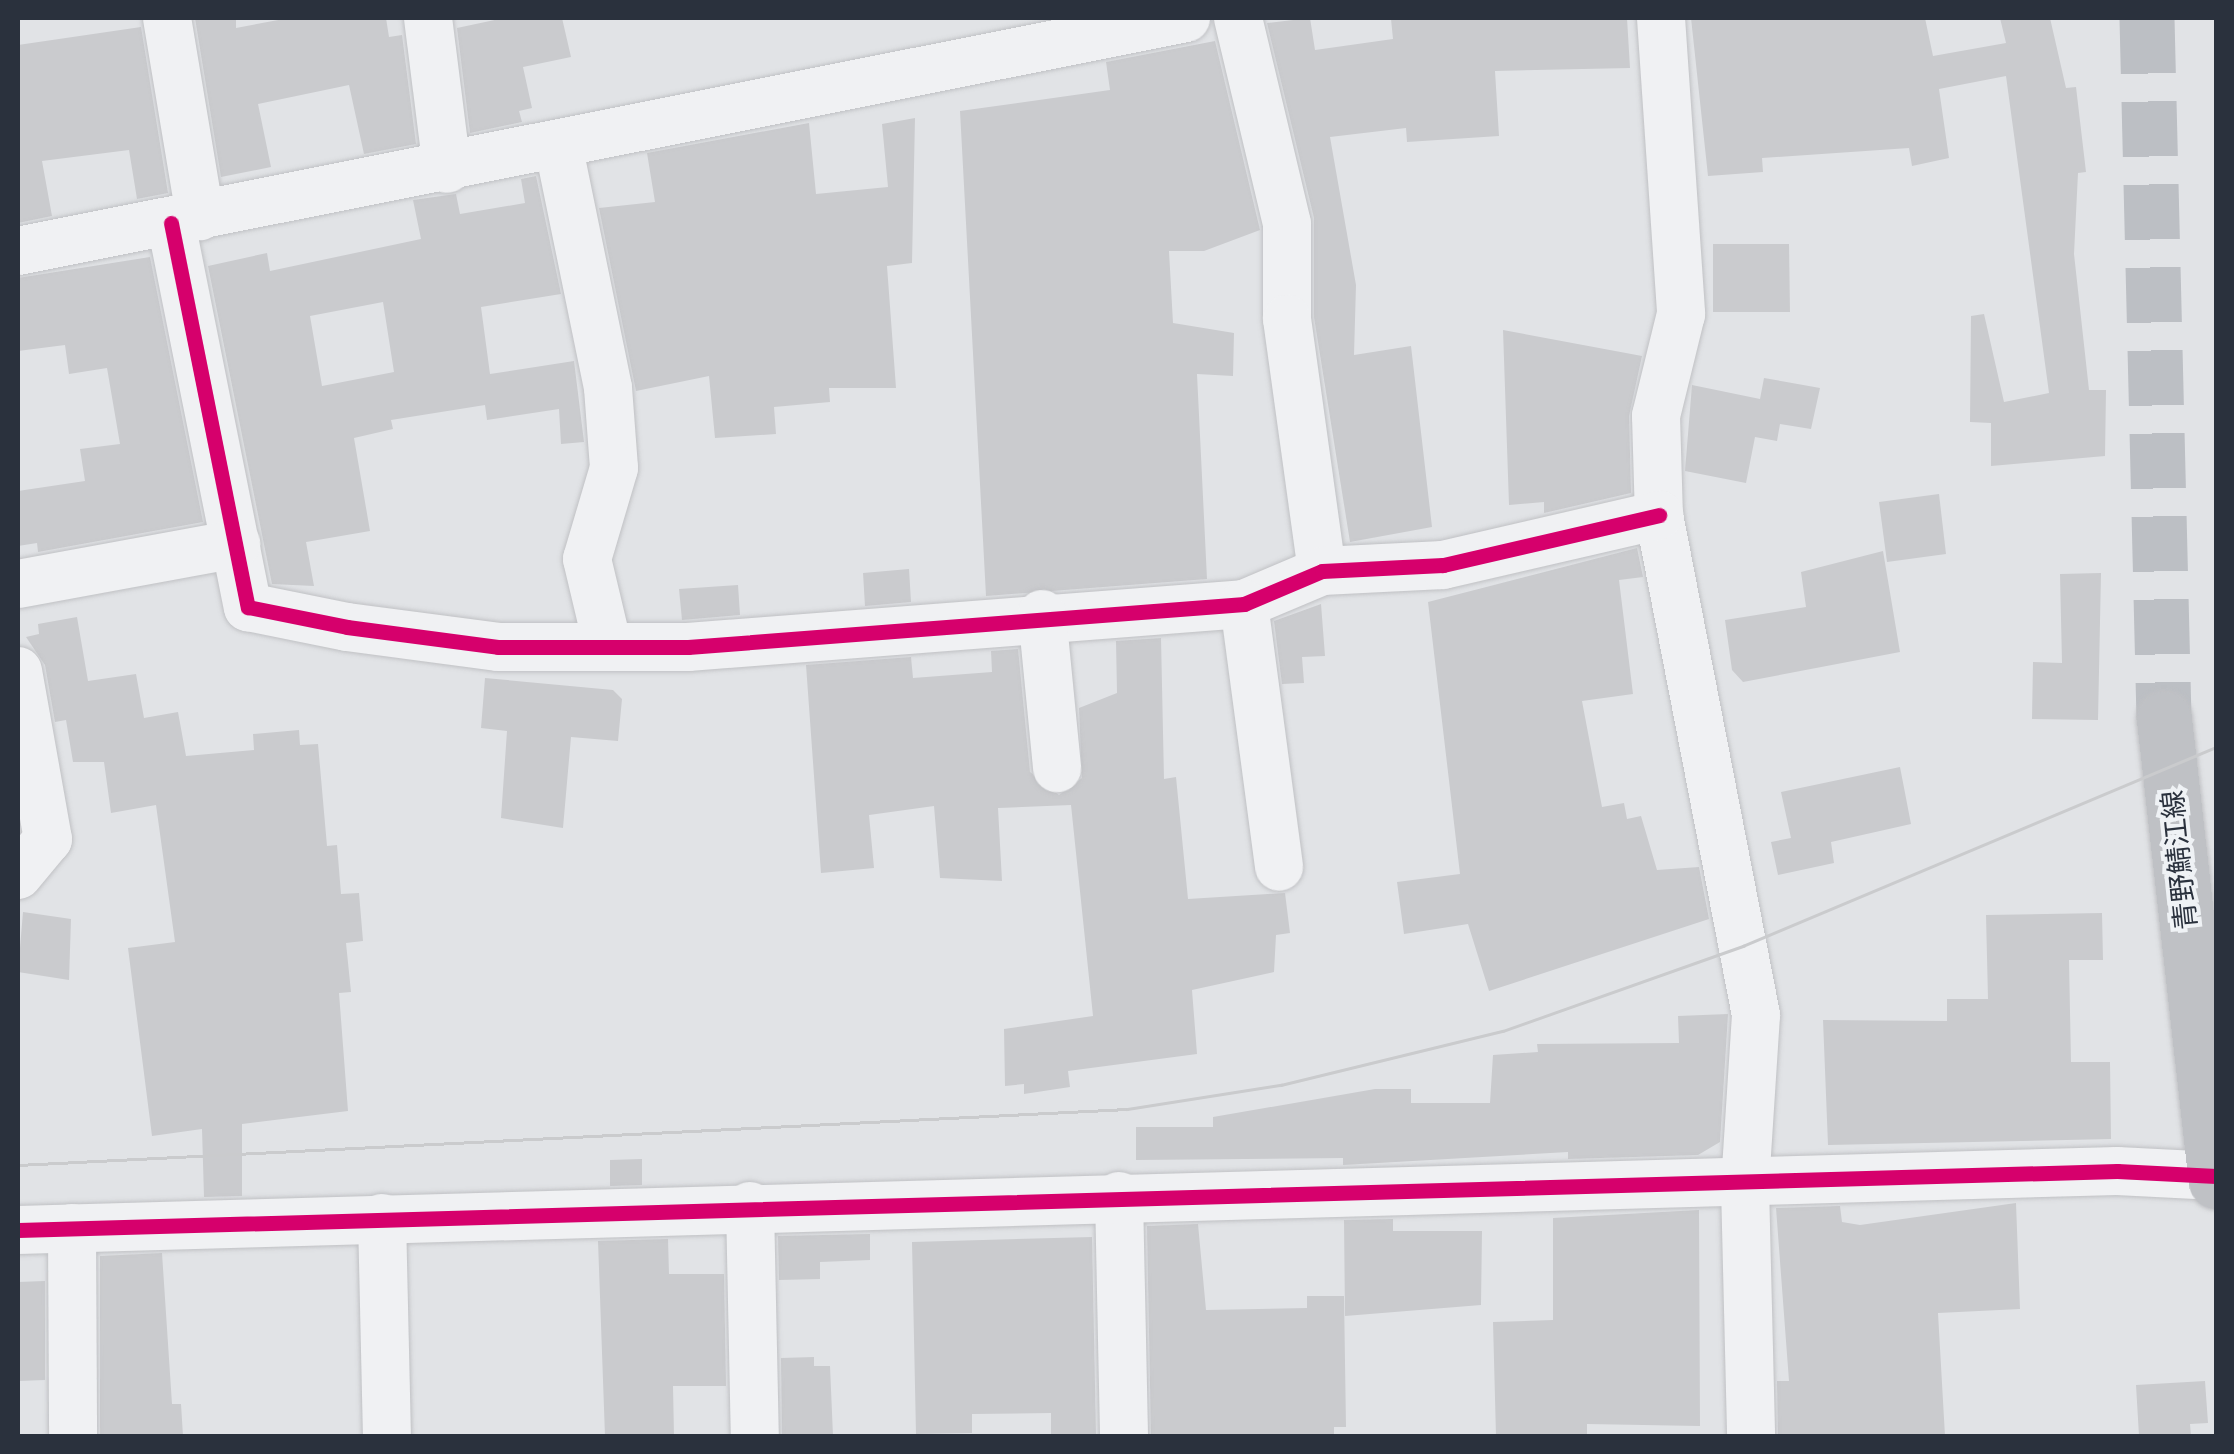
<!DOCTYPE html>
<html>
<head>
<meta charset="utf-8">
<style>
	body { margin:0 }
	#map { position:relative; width:2234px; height:1454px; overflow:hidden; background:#e1e3e6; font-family:"Roboto Condensed","Noto Sans JP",sans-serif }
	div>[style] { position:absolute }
	.building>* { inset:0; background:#cacbce }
	.secondary-tunnel>* { height:55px; margin-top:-27.5px; transform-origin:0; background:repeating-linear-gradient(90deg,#bcbfc4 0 55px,transparent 0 83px) }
	.roads { filter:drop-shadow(0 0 2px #c0c1c4) drop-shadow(0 0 2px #c0c1c4) }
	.street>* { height:48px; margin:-24px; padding:0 24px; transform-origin:24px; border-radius:24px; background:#f0f1f3 }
	.secondary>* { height:55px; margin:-27.5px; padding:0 27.5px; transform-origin:27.5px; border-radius:27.5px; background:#bfc1c5 }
	.tram>* { height:2.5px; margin:-1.25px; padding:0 1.25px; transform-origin:1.25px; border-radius:1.25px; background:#cacbcd }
	.cycleway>* { height:15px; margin:-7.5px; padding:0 7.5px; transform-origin:7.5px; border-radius:7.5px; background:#d6006c }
	span { translate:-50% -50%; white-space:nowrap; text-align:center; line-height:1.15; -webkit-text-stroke:8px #eff2f5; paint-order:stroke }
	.street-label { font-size:28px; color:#2a313d }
	.frame { position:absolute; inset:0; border:20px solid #2a313d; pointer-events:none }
</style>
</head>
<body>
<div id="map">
	<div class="building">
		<div style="clip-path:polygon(195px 18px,236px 18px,236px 28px,289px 18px,386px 18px,389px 37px,402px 35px,416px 144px,364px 154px,349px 85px,258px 104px,271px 167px,221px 177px)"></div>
		<div style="clip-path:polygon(504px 18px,562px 18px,571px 57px,523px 67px,532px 108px,519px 111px,522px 122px,470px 133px,457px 28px)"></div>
		<div style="clip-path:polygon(1310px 18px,1315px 50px,1393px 39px,1391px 19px,1627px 18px,1630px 68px,1495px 71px,1499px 136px,1407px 142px,1406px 128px,1330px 137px,1356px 285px,1354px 355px,1411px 346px,1432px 527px,1350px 542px,1314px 317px,1314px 218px,1267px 23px)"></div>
		<div style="clip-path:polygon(1691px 18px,1925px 18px,1933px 56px,2006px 43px,2000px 18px,2050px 18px,2066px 88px,2076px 87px,2086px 172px,2078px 173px,2074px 254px,2089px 390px,2106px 390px,2105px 456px,1991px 466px,1991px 423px,1970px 422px,1971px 316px,1984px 314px,2004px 402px,2049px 393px,2006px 76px,1939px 89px,1949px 158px,1912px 166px,1909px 148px,1762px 158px,1763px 172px,1708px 176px)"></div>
		<div style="clip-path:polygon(141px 27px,168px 193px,137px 199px,129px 150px,42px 161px,52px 216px,18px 223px,18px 45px)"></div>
		<div style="clip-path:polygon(1215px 41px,1260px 230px,1204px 251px,1169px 251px,1173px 323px,1234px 333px,1233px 376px,1197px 374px,1207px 579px,986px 596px,960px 111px,1110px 90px,1106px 62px)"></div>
		<div style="clip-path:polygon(915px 118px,912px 263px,887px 266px,896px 388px,829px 388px,830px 402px,774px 407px,776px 434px,715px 438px,709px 376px,636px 391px,599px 208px,655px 202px,647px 153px,809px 123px,816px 194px,888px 187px,882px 124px)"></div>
		<div style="clip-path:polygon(evenodd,536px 176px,561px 294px,481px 307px,490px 374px,574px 361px,584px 442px,561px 444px,559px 409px,487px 420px,485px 405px,391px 420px,393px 429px,354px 438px,370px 531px,306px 542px,314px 586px,272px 584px,208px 266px,267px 253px,270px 271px,421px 239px,413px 200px,456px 194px,460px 214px,525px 203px,521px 179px,536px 176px,383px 302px,394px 372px,322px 386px,310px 316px,383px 302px)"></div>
		<div style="clip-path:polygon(1713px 244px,1789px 244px,1790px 312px,1713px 312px)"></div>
		<div style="clip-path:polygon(150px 257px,203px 522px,38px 552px,37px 543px,18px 546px,18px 491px,85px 481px,80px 449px,120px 444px,107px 368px,69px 374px,65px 345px,18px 351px,18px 278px)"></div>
		<div style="clip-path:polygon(1503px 330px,1642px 356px,1629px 416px,1631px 493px,1544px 513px,1544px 502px,1509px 505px)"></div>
		<div style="clip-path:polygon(1764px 378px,1820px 388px,1811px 429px,1780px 424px,1777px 441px,1755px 437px,1746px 483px,1685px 471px,1692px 385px,1760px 399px)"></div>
		<div style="clip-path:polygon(1939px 494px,1946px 554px,1887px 562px,1879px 502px)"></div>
		<div style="clip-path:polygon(1637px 548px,1643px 577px,1619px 580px,1633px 694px,1582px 701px,1602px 807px,1624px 803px,1627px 819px,1641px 816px,1657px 870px,1699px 867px,1709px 919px,1489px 991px,1468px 924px,1404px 934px,1397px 882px,1460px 874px,1428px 602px)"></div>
		<div style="clip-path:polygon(1883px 551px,1900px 652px,1743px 682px,1732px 670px,1725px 620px,1806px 607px,1801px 572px)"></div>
		<div style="clip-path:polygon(909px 569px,911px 602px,865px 606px,863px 573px)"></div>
		<div style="clip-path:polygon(2101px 573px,2098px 720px,2032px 719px,2033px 662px,2062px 663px,2060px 574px)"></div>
		<div style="clip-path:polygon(738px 585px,740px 615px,682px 620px,679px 589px)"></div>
		<div style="clip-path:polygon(1321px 604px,1325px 656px,1302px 657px,1304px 683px,1282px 684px,1274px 621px)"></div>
		<div style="clip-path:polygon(77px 617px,88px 681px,136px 674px,144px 718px,178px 712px,186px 756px,254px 750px,253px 734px,299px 730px,300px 745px,318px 744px,327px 846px,337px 845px,341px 894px,359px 893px,363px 941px,346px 943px,351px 992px,339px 993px,348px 1111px,242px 1124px,242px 1196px,204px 1197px,202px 1129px,152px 1136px,128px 948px,175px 942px,156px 805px,111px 813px,104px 762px,73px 762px,66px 720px,55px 722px,45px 665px,26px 637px,39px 634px,38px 624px)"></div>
		<div style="clip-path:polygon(1161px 638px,1164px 779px,1176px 777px,1188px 899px,1285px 893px,1290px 933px,1276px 935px,1274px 972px,1192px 990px,1197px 1054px,1068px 1071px,1070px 1087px,1024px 1094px,1024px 1084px,1005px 1086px,1004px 1029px,1093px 1016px,1071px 805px,998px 808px,1002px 881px,940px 878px,934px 806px,869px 815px,874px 868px,821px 873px,806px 665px,911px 657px,913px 678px,992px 672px,991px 651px,1018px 649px,1030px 772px,1059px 795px,1082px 778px,1079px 708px,1117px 693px,1116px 641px)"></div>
		<div style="clip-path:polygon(485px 678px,613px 690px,622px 699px,618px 741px,571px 737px,563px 828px,501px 818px,507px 731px,481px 728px)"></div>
		<div style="clip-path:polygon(1900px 767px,1911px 824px,1831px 842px,1834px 863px,1778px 875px,1771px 842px,1791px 838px,1781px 792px)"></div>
		<div style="clip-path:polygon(23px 912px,71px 919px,69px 980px,18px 972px)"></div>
		<div style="clip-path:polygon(2102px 913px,2103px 960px,2069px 960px,2071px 1062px,2110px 1062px,2111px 1139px,1828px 1145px,1823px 1020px,1947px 1021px,1947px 999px,1988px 999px,1986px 915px)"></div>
		<div style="clip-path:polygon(1728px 1014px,1720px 1142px,1698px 1155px,1568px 1159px,1568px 1152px,1343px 1165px,1343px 1158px,1136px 1160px,1136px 1127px,1213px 1127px,1213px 1117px,1375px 1089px,1411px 1089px,1411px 1103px,1490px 1103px,1493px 1055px,1538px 1052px,1537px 1044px,1679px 1043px,1678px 1016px)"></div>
		<div style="clip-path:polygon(642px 1159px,642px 1185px,610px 1186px,610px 1160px)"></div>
		<div style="clip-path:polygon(2016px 1203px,2020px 1309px,1938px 1313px,1945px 1436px,1778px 1436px,1777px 1381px,1789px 1381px,1776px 1208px,1840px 1206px,1842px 1222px,1860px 1225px)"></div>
		<div style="clip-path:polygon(1699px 1210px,1700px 1426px,1587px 1424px,1587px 1436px,1496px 1436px,1493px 1322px,1553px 1320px,1553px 1218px)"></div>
		<div style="clip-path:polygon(1393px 1219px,1393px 1231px,1482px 1231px,1481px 1305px,1345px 1316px,1344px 1220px)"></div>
		<div style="clip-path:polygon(1198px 1224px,1206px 1310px,1307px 1308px,1307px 1296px,1344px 1296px,1346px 1427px,1334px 1427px,1334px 1436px,1151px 1436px,1147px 1226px)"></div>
		<div style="clip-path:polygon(870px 1234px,870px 1260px,820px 1262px,820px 1279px,779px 1280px,778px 1236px)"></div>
		<div style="clip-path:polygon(1092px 1237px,1096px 1436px,1051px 1436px,1051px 1413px,972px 1414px,972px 1433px,916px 1434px,912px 1242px)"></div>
		<div style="clip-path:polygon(668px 1239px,669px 1274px,724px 1274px,726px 1386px,673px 1386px,674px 1436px,605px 1436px,598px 1241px)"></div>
		<div style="clip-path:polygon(162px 1253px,172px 1404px,181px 1404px,183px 1436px,100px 1436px,100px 1256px)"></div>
		<div style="clip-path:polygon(45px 1281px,45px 1380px,18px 1381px,18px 1282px)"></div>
		<div style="clip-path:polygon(814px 1357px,814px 1366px,830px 1366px,833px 1436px,782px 1436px,781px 1358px)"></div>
		<div style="clip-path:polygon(2205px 1381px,2208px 1423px,2190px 1424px,2191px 1436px,2139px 1436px,2136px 1385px)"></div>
	</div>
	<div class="secondary-tunnel">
		<div style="left:2147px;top:18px;width:701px;rotate:88.61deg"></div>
	</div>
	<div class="roads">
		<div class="street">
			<div style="left:167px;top:18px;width:201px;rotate:80.5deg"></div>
			<div style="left:428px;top:18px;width:152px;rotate:82.8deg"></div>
			<div style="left:1238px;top:18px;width:212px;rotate:76.6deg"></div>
			<div style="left:1287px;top:224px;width:95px;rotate:90deg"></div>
			<div style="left:1287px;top:319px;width:254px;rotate:82.1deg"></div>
			<div style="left:1661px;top:18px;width:297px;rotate:86.1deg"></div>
			<div style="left:1681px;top:314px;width:105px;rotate:103.8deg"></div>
			<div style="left:1656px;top:416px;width:99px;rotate:88.3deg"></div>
			<div style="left:1659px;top:515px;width:509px;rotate:79.02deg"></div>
			<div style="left:1756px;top:1015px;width:171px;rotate:93.7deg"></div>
			<div style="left:1745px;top:1186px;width:250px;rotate:88.6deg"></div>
			<div style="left:559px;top:149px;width:244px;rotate:78.4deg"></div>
			<div style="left:608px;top:388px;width:80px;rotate:85.7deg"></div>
			<div style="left:614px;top:468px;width:95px;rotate:106.5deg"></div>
			<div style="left:587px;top:559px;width:86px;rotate:76.6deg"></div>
			<div style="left:171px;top:223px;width:392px;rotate:78.7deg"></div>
			<div style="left:248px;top:607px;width:101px;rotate:11.4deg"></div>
			<div style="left:347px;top:627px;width:152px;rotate:7.5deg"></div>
			<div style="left:498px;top:647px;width:190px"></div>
			<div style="left:688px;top:647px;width:558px;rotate:-4.42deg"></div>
			<div style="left:1244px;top:604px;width:85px;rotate:-22.9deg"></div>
			<div style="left:1322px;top:571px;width:121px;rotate:-2.8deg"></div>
			<div style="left:1443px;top:565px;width:222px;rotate:-13deg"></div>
			<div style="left:18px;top:251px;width:1191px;rotate:-11.28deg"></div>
			<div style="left:18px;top:584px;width:222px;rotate:-10.4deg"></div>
			<div style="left:1244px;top:604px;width:265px;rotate:82.4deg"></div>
			<div style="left:1042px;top:614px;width:155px;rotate:84.4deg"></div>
			<div style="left:18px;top:671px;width:171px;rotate:79.9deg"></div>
			<div style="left:48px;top:839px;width:47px;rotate:129.8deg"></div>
			<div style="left:1119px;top:1196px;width:240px;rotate:88.8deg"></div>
			<div style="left:750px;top:1206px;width:230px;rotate:88.8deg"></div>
			<div style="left:382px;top:1218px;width:218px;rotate:88.7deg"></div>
			<div style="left:72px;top:1228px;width:208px;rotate:89.7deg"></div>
			<div style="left:18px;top:1230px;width:2100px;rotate:-1.61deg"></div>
			<div style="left:2117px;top:1171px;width:99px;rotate:2.9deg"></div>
		</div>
		<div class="secondary">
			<div style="left:2164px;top:719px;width:465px;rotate:83.6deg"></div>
		</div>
	</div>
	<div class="tram">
		<div style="left:18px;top:1165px;width:1110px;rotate:-2.89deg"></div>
		<div style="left:1127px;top:1109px;width:156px;rotate:-8.9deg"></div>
		<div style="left:1281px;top:1085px;width:228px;rotate:-13.7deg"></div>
		<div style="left:1503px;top:1031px;width:255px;rotate:-19.5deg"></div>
		<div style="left:1743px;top:946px;width:513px;rotate:-22.82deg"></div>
	</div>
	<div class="cycleway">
		<div style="left:171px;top:223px;width:392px;rotate:78.7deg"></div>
		<div style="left:248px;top:607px;width:101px;rotate:11.4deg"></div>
		<div style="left:347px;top:627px;width:152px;rotate:7.5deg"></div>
		<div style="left:498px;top:647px;width:190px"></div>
		<div style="left:688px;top:647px;width:558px;rotate:-4.42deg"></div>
		<div style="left:1244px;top:604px;width:85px;rotate:-22.9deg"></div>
		<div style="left:1322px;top:571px;width:121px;rotate:-2.8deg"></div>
		<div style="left:1443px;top:565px;width:222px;rotate:-13deg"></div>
		<div style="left:18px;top:1230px;width:2100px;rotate:-1.61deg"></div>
		<div style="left:2117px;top:1171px;width:99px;rotate:2.9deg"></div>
	</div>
	<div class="street-label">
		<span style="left:2180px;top:860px;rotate:-96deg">青野鯖江線</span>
	</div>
	<div class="frame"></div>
</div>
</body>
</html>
